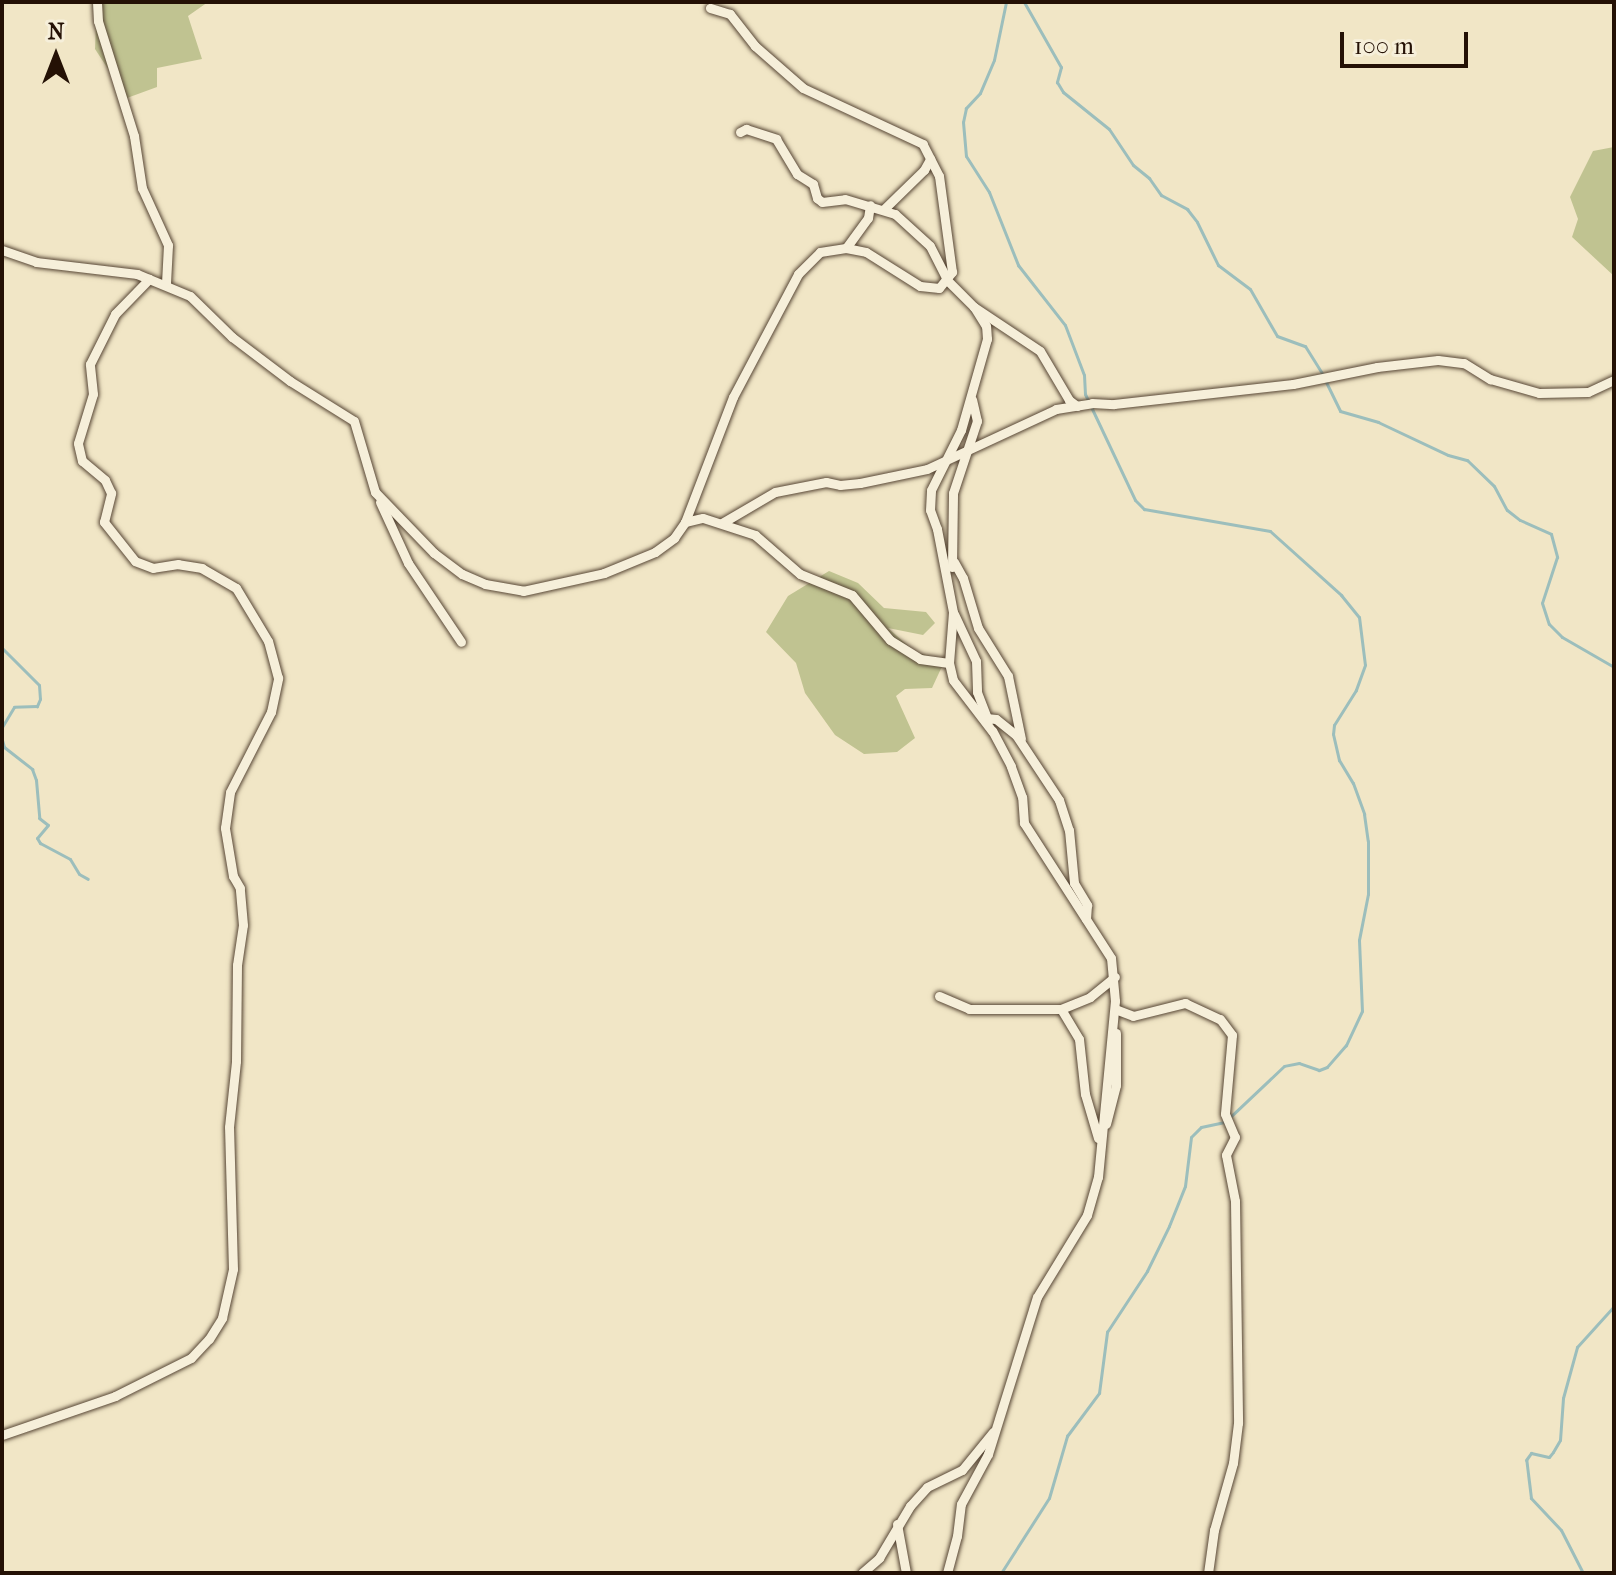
<!DOCTYPE html>
<html>
<head>
<meta charset="utf-8">
<style>
	body { margin:0 }
	#map { position:relative; width:1616px; height:1575px; overflow:hidden; background:#f1e6c6; font-family:"IM FELL French Canon",serif }
	div>[style] { position:absolute }
	.green>* { inset:0; background:#c0c391 }
	.stream>* { height:3px; margin:-1.5px; padding:0 1.5px; transform-origin:1.5px; border-radius:1.5px; background:#9cbebc }
	.roads { filter:drop-shadow(0 0 2px #574635) drop-shadow(0 0 2px #574635) }
	.minor>* { height:9px; margin:-4.5px; padding:0 4.5px; transform-origin:4.5px; border-radius:4.5px; background:#f6efda }
	span { translate:-50% -50%; white-space:nowrap; text-align:center; line-height:1.15; -webkit-text-stroke:8px #f6efda; paint-order:stroke }
	.frame { position:absolute; inset:0; border:4px solid #241105; pointer-events:none }
	.north { position:absolute; left:16px; top:16px; width:80px; height:80px; -webkit-text-stroke:6px #f6efda; paint-order:stroke; rotate:0deg; font-size:22px; font-weight:700; line-height:32px; text-align:center; color:#241105 }
	.north::after { content:''; display:block; margin:auto; width:28px; height:36px; background:#241105; clip-path:polygon(50% 0,100% 100%,50% 72%,0 100%) }
	.scale { position:absolute; left:1340px; top:32px; width:128px; height:36px; box-sizing:border-box; border:4px solid #241105; border-top:0; padding-left:10px; font-size:24px; line-height:28px; white-space:nowrap; color:#241105; -webkit-text-stroke:6px #f6efda; paint-order:stroke }
</style>
</head>
<body>
<div id="map">
	<div class="green">
		<div style="clip-path:polygon(97px 2px,208px 2px,188px 16px,202px 59px,157px 68px,157px 87px,127px 98px,95px 49px)"></div>
		<div style="clip-path:polygon(1614px 147px,1614px 276px,1572px 237px,1578px 219px,1570px 197px,1593px 151px)"></div>
		<div style="clip-path:polygon(829px 571px,858px 583px,884px 608px,926px 612px,935px 623px,923px 635px,888px 628px,915px 652px,945px 660px,932px 688px,905px 689px,896px 696px,915px 738px,897px 752px,864px 754px,835px 735px,805px 693px,796px 663px,766px 632px,788px 596px)"></div>
	</div>
	<div class="stream">
		<div style="left:1006px;top:2px;width:59px;rotate:101.7deg"></div>
		<div style="left:994px;top:60px;width:36px;rotate:113deg"></div>
		<div style="left:980px;top:93px;width:21px;rotate:133deg"></div>
		<div style="left:966px;top:108px;width:14px;rotate:102deg"></div>
		<div style="left:963px;top:122px;width:34px;rotate:85deg"></div>
		<div style="left:966px;top:156px;width:43px;rotate:57.4deg"></div>
		<div style="left:989px;top:192px;width:79px;rotate:68.3deg"></div>
		<div style="left:1018px;top:265px;width:76px;rotate:51.9deg"></div>
		<div style="left:1065px;top:325px;width:53px;rotate:69.2deg"></div>
		<div style="left:1084px;top:375px;width:19px;rotate:87deg"></div>
		<div style="left:1085px;top:394px;width:117px;rotate:64.7deg"></div>
		<div style="left:1135px;top:500px;width:13px;rotate:45deg"></div>
		<div style="left:1144px;top:509px;width:128px;rotate:9.9deg"></div>
		<div style="left:1270px;top:531px;width:96px;rotate:42deg"></div>
		<div style="left:1341px;top:595px;width:28px;rotate:51deg"></div>
		<div style="left:1359px;top:617px;width:48px;rotate:82.9deg"></div>
		<div style="left:1365px;top:665px;width:27px;rotate:110deg"></div>
		<div style="left:1356px;top:690px;width:41px;rotate:122.2deg"></div>
		<div style="left:1334px;top:725px;width:9px;rotate:96deg"></div>
		<div style="left:1333px;top:734px;width:27px;rotate:77deg"></div>
		<div style="left:1339px;top:760px;width:27px;rotate:59deg"></div>
		<div style="left:1353px;top:783px;width:33px;rotate:70deg"></div>
		<div style="left:1364px;top:814px;width:27px;rotate:82deg"></div>
		<div style="left:1368px;top:841px;width:53px;rotate:90deg"></div>
		<div style="left:1368px;top:894px;width:47px;rotate:101.1deg"></div>
		<div style="left:1359px;top:940px;width:71px;rotate:87.6deg"></div>
		<div style="left:1362px;top:1011px;width:38px;rotate:115deg"></div>
		<div style="left:1346px;top:1045px;width:29px;rotate:131deg"></div>
		<div style="left:1327px;top:1067px;width:9px;rotate:159deg"></div>
		<div style="left:1319px;top:1070px;width:21px;rotate:-161deg"></div>
		<div style="left:1299px;top:1063px;width:15px;rotate:169deg"></div>
		<div style="left:1284px;top:1066px;width:74px;rotate:136.6deg"></div>
		<div style="left:1024px;top:2px;width:75px;rotate:60.4deg"></div>
		<div style="left:1061px;top:67px;width:16px;rotate:105deg"></div>
		<div style="left:1057px;top:82px;width:12px;rotate:59deg"></div>
		<div style="left:1063px;top:92px;width:59px;rotate:38.8deg"></div>
		<div style="left:1109px;top:129px;width:43px;rotate:56.3deg"></div>
		<div style="left:1133px;top:165px;width:21px;rotate:39deg"></div>
		<div style="left:1149px;top:178px;width:21px;rotate:55deg"></div>
		<div style="left:1161px;top:195px;width:30px;rotate:28deg"></div>
		<div style="left:1187px;top:209px;width:16px;rotate:52deg"></div>
		<div style="left:1197px;top:222px;width:48px;rotate:64deg"></div>
		<div style="left:1218px;top:265px;width:40px;rotate:37deg"></div>
		<div style="left:1250px;top:289px;width:54px;rotate:60.1deg"></div>
		<div style="left:1277px;top:336px;width:30px;rotate:20deg"></div>
		<div style="left:1305px;top:346px;width:36px;rotate:58deg"></div>
		<div style="left:1326px;top:382px;width:32px;rotate:64deg"></div>
		<div style="left:1340px;top:411px;width:40px;rotate:16deg"></div>
		<div style="left:1378px;top:422px;width:77px;rotate:25.2deg"></div>
		<div style="left:1448px;top:455px;width:20px;rotate:15deg"></div>
		<div style="left:1467px;top:460px;width:37px;rotate:44deg"></div>
		<div style="left:1494px;top:486px;width:27px;rotate:62deg"></div>
		<div style="left:1507px;top:510px;width:16px;rotate:38deg"></div>
		<div style="left:1520px;top:520px;width:34px;rotate:24deg"></div>
		<div style="left:1551px;top:534px;width:24px;rotate:75deg"></div>
		<div style="left:1557px;top:557px;width:48px;rotate:108.1deg"></div>
		<div style="left:1542px;top:603px;width:22px;rotate:72deg"></div>
		<div style="left:1549px;top:624px;width:18px;rotate:45deg"></div>
		<div style="left:1562px;top:637px;width:60px;rotate:30deg"></div>
		<div style="left:2px;top:648px;width:52px;rotate:45deg"></div>
		<div style="left:39px;top:685px;width:14px;rotate:86deg"></div>
		<div style="left:40px;top:699px;width:8px;rotate:113deg"></div>
		<div style="left:37px;top:706px;width:23px;rotate:178deg"></div>
		<div style="left:14px;top:707px;width:23px;rotate:121deg"></div>
		<div style="left:2px;top:740px;width:7px;rotate:74deg"></div>
		<div style="left:4px;top:747px;width:36px;rotate:38deg"></div>
		<div style="left:32px;top:769px;width:12px;rotate:70deg"></div>
		<div style="left:36px;top:780px;width:38px;rotate:85deg"></div>
		<div style="left:39px;top:818px;width:11px;rotate:38deg"></div>
		<div style="left:48px;top:825px;width:17px;rotate:130deg"></div>
		<div style="left:37px;top:838px;width:6px;rotate:59deg"></div>
		<div style="left:40px;top:843px;width:34px;rotate:28deg"></div>
		<div style="left:70px;top:859px;width:17px;rotate:59deg"></div>
		<div style="left:79px;top:874px;width:10px;rotate:29deg"></div>
		<div style="left:1001px;top:1573px;width:89px;rotate:-57.4deg"></div>
		<div style="left:1049px;top:1498px;width:65px;rotate:-73.8deg"></div>
		<div style="left:1067px;top:1436px;width:54px;rotate:-53.3deg"></div>
		<div style="left:1099px;top:1393px;width:62px;rotate:-82.5deg"></div>
		<div style="left:1107px;top:1332px;width:73px;rotate:-56.7deg"></div>
		<div style="left:1147px;top:1271px;width:50px;rotate:-63.9deg"></div>
		<div style="left:1169px;top:1226px;width:43px;rotate:-68.2deg"></div>
		<div style="left:1185px;top:1186px;width:49px;rotate:-83deg"></div>
		<div style="left:1191px;top:1137px;width:14px;rotate:-45deg"></div>
		<div style="left:1201px;top:1127px;width:24px;rotate:-12deg"></div>
		<div style="left:1583px;top:1573px;width:48px;rotate:-117.1deg"></div>
		<div style="left:1561px;top:1530px;width:44px;rotate:-133.2deg"></div>
		<div style="left:1531px;top:1498px;width:38px;rotate:-97deg"></div>
		<div style="left:1526px;top:1460px;width:9px;rotate:-54deg"></div>
		<div style="left:1531px;top:1453px;width:18px;rotate:13deg"></div>
		<div style="left:1549px;top:1457px;width:6px;rotate:-51deg"></div>
		<div style="left:1553px;top:1452px;width:14px;rotate:-60deg"></div>
		<div style="left:1560px;top:1440px;width:42px;rotate:-85.9deg"></div>
		<div style="left:1563px;top:1398px;width:53px;rotate:-74.6deg"></div>
		<div style="left:1577px;top:1347px;width:55px;rotate:-47.9deg"></div>
	</div>
	<div class="roads">
		<div class="minor">
			<div style="left:97px;top:2px;width:19px;rotate:87deg"></div>
			<div style="left:98px;top:21px;width:121px;rotate:72.6deg"></div>
			<div style="left:134px;top:136px;width:53px;rotate:81.3deg"></div>
			<div style="left:142px;top:188px;width:63px;rotate:65.5deg"></div>
			<div style="left:168px;top:245px;width:38px;rotate:93deg"></div>
			<div style="left:740px;top:132px;width:7px;rotate:-27deg"></div>
			<div style="left:746px;top:129px;width:32px;rotate:18deg"></div>
			<div style="left:776px;top:139px;width:41px;rotate:59deg"></div>
			<div style="left:797px;top:174px;width:19px;rotate:32deg"></div>
			<div style="left:813px;top:184px;width:15px;rotate:74deg"></div>
			<div style="left:817px;top:198px;width:6px;rotate:39deg"></div>
			<div style="left:822px;top:202px;width:23px;rotate:-7deg"></div>
			<div style="left:845px;top:199px;width:52px;rotate:16.7deg"></div>
			<div style="left:895px;top:214px;width:47px;rotate:42.4deg"></div>
			<div style="left:930px;top:246px;width:38px;rotate:63deg"></div>
			<div style="left:947px;top:280px;width:38px;rotate:45deg"></div>
			<div style="left:974px;top:307px;width:79px;rotate:33.7deg"></div>
			<div style="left:1040px;top:351px;width:57px;rotate:59.4deg"></div>
			<div style="left:1069px;top:400px;width:10px;rotate:37deg"></div>
			<div style="left:884px;top:209px;width:56px;rotate:-44.3deg"></div>
			<div style="left:924px;top:170px;width:13px;rotate:-61deg"></div>
			<div style="left:846px;top:248px;width:37px;rotate:-54deg"></div>
			<div style="left:868px;top:218px;width:13px;rotate:-81deg"></div>
			<div style="left:2px;top:250px;width:36px;rotate:19deg"></div>
			<div style="left:36px;top:262px;width:102px;rotate:6.8deg"></div>
			<div style="left:137px;top:274px;width:57px;rotate:22.5deg"></div>
			<div style="left:190px;top:296px;width:59px;rotate:44.3deg"></div>
			<div style="left:232px;top:337px;width:73px;rotate:37.2deg"></div>
			<div style="left:290px;top:381px;width:75px;rotate:32deg"></div>
			<div style="left:354px;top:421px;width:74px;rotate:73.5deg"></div>
			<div style="left:375px;top:492px;width:85px;rotate:46deg"></div>
			<div style="left:434px;top:553px;width:35px;rotate:37deg"></div>
			<div style="left:462px;top:574px;width:25px;rotate:23deg"></div>
			<div style="left:485px;top:584px;width:39px;rotate:10deg"></div>
			<div style="left:523px;top:591px;width:83px;rotate:-12.5deg"></div>
			<div style="left:604px;top:573px;width:55px;rotate:-22.4deg"></div>
			<div style="left:655px;top:552px;width:24px;rotate:-36deg"></div>
			<div style="left:674px;top:538px;width:19px;rotate:-55deg"></div>
			<div style="left:685px;top:522px;width:134px;rotate:-69deg"></div>
			<div style="left:733px;top:397px;width:139px;rotate:-62.1deg"></div>
			<div style="left:798px;top:274px;width:31px;rotate:-45deg"></div>
			<div style="left:820px;top:252px;width:26px;rotate:-9deg"></div>
			<div style="left:846px;top:248px;width:20px;rotate:11deg"></div>
			<div style="left:866px;top:252px;width:64px;rotate:32.2deg"></div>
			<div style="left:920px;top:286px;width:19px;rotate:6deg"></div>
			<div style="left:939px;top:288px;width:21px;rotate:-51deg"></div>
			<div style="left:952px;top:272px;width:97px;rotate:-97.7deg"></div>
			<div style="left:939px;top:176px;width:36px;rotate:-117deg"></div>
			<div style="left:923px;top:144px;width:132px;rotate:-155deg"></div>
			<div style="left:803px;top:88px;width:64px;rotate:-138.8deg"></div>
			<div style="left:755px;top:46px;width:41px;rotate:-128deg"></div>
			<div style="left:730px;top:14px;width:21px;rotate:-163deg"></div>
			<div style="left:380px;top:502px;width:67px;rotate:65.3deg"></div>
			<div style="left:408px;top:563px;width:95px;rotate:56.1deg"></div>
			<div style="left:685px;top:522px;width:18px;rotate:-13deg"></div>
			<div style="left:703px;top:518px;width:55px;rotate:18.1deg"></div>
			<div style="left:755px;top:535px;width:60px;rotate:40.9deg"></div>
			<div style="left:800px;top:574px;width:56px;rotate:22deg"></div>
			<div style="left:852px;top:595px;width:59px;rotate:49.8deg"></div>
			<div style="left:890px;top:640px;width:36px;rotate:32deg"></div>
			<div style="left:920px;top:659px;width:29px;rotate:8deg"></div>
			<div style="left:722px;top:523px;width:61px;rotate:-30.3deg"></div>
			<div style="left:775px;top:492px;width:52px;rotate:-11.1deg"></div>
			<div style="left:826px;top:482px;width:14px;rotate:12deg"></div>
			<div style="left:840px;top:485px;width:20px;rotate:-6deg"></div>
			<div style="left:860px;top:483px;width:68px;rotate:-11.8deg"></div>
			<div style="left:927px;top:469px;width:142px;rotate:-24.9deg"></div>
			<div style="left:1056px;top:409px;width:36px;rotate:-9deg"></div>
			<div style="left:1092px;top:403px;width:22px;rotate:3deg"></div>
			<div style="left:1114px;top:404px;width:180px;rotate:-6.4deg"></div>
			<div style="left:1293px;top:384px;width:86px;rotate:-11.4deg"></div>
			<div style="left:1377px;top:367px;width:61px;rotate:-6.5deg"></div>
			<div style="left:1438px;top:360px;width:26px;rotate:7deg"></div>
			<div style="left:1464px;top:363px;width:31px;rotate:32deg"></div>
			<div style="left:1490px;top:379px;width:51px;rotate:15.9deg"></div>
			<div style="left:1539px;top:393px;width:49px;rotate:-1.2deg"></div>
			<div style="left:1588px;top:392px;width:29px;rotate:-25deg"></div>
			<div style="left:954px;top:562px;width:18px;rotate:61deg"></div>
			<div style="left:963px;top:578px;width:52px;rotate:73.3deg"></div>
			<div style="left:978px;top:628px;width:57px;rotate:58deg"></div>
			<div style="left:1008px;top:676px;width:64px;rotate:78.3deg"></div>
			<div style="left:952px;top:567px;width:74px;rotate:-89.2deg"></div>
			<div style="left:953px;top:493px;width:76px;rotate:-71.6deg"></div>
			<div style="left:977px;top:421px;width:22px;rotate:-103deg"></div>
			<div style="left:954px;top:614px;width:52px;rotate:64.9deg"></div>
			<div style="left:976px;top:661px;width:31px;rotate:88deg"></div>
			<div style="left:977px;top:692px;width:31px;rotate:69deg"></div>
			<div style="left:986px;top:718px;width:10px;rotate:6deg"></div>
			<div style="left:996px;top:719px;width:26px;rotate:39deg"></div>
			<div style="left:1016px;top:735px;width:78px;rotate:56.5deg"></div>
			<div style="left:1059px;top:800px;width:32px;rotate:72deg"></div>
			<div style="left:1069px;top:830px;width:53px;rotate:84.6deg"></div>
			<div style="left:1074px;top:883px;width:26px;rotate:59deg"></div>
			<div style="left:1087px;top:905px;width:14px;rotate:94deg"></div>
			<div style="left:939px;top:996px;width:33px;rotate:23deg"></div>
			<div style="left:969px;top:1009px;width:92px"></div>
			<div style="left:1061px;top:1009px;width:31px;rotate:-22deg"></div>
			<div style="left:1090px;top:997px;width:32px;rotate:-39deg"></div>
			<div style="left:1061px;top:1009px;width:35px;rotate:59deg"></div>
			<div style="left:1079px;top:1039px;width:55px;rotate:83.8deg"></div>
			<div style="left:1085px;top:1094px;width:46px;rotate:73.5deg"></div>
			<div style="left:1115px;top:1009px;width:19px;rotate:21deg"></div>
			<div style="left:1133px;top:1016px;width:54px;rotate:-14deg"></div>
			<div style="left:1185px;top:1003px;width:38px;rotate:25deg"></div>
			<div style="left:1220px;top:1019px;width:20px;rotate:53deg"></div>
			<div style="left:1232px;top:1035px;width:79px;rotate:95.1deg"></div>
			<div style="left:1225px;top:1114px;width:25px;rotate:67deg"></div>
			<div style="left:1235px;top:1137px;width:20px;rotate:117deg"></div>
			<div style="left:1226px;top:1155px;width:47px;rotate:78.9deg"></div>
			<div style="left:1235px;top:1201px;width:222px;rotate:89.2deg"></div>
			<div style="left:1238px;top:1423px;width:40px;rotate:97.1deg"></div>
			<div style="left:1233px;top:1463px;width:70px;rotate:105.8deg"></div>
			<div style="left:1214px;top:1530px;width:43px;rotate:97.9deg"></div>
			<div style="left:1106px;top:1124px;width:40px;rotate:-75.6deg"></div>
			<div style="left:1116px;top:1085px;width:52px;rotate:-90deg"></div>
			<div style="left:2px;top:1435px;width:120px;rotate:-19deg"></div>
			<div style="left:115px;top:1396px;width:85px;rotate:-26.6deg"></div>
			<div style="left:191px;top:1358px;width:26px;rotate:-47deg"></div>
			<div style="left:209px;top:1339px;width:25px;rotate:-58deg"></div>
			<div style="left:222px;top:1318px;width:50px;rotate:-77.3deg"></div>
			<div style="left:233px;top:1269px;width:142px;rotate:-91.6deg"></div>
			<div style="left:229px;top:1127px;width:66px;rotate:-83.9deg"></div>
			<div style="left:236px;top:1061px;width:96px;rotate:-89.4deg"></div>
			<div style="left:237px;top:965px;width:40px;rotate:-81.5deg"></div>
			<div style="left:243px;top:925px;width:37px;rotate:-95deg"></div>
			<div style="left:240px;top:888px;width:14px;rotate:-120deg"></div>
			<div style="left:233px;top:876px;width:49px;rotate:-99.5deg"></div>
			<div style="left:225px;top:828px;width:36px;rotate:-82deg"></div>
			<div style="left:230px;top:792px;width:90px;rotate:-62.9deg"></div>
			<div style="left:271px;top:712px;width:35px;rotate:-78deg"></div>
			<div style="left:278px;top:678px;width:38px;rotate:-105deg"></div>
			<div style="left:268px;top:641px;width:62px;rotate:-121.1deg"></div>
			<div style="left:236px;top:588px;width:39px;rotate:-150deg"></div>
			<div style="left:202px;top:568px;width:24px;rotate:-171deg"></div>
			<div style="left:178px;top:564px;width:25px;rotate:171deg"></div>
			<div style="left:153px;top:568px;width:19px;rotate:-159deg"></div>
			<div style="left:135px;top:561px;width:50px;rotate:-128.5deg"></div>
			<div style="left:104px;top:522px;width:30px;rotate:-76deg"></div>
			<div style="left:111px;top:493px;width:14px;rotate:-115deg"></div>
			<div style="left:105px;top:480px;width:30px;rotate:-140deg"></div>
			<div style="left:82px;top:461px;width:18px;rotate:-103deg"></div>
			<div style="left:78px;top:443px;width:51px;rotate:-73deg"></div>
			<div style="left:93px;top:394px;width:30px;rotate:-96deg"></div>
			<div style="left:90px;top:364px;width:56px;rotate:-63.4deg"></div>
			<div style="left:115px;top:314px;width:49px;rotate:-45.8deg"></div>
			<div style="left:897px;top:1524px;width:50px;rotate:79.6deg"></div>
			<div style="left:862px;top:1573px;width:23px;rotate:-41deg"></div>
			<div style="left:879px;top:1558px;width:61px;rotate:-59.2deg"></div>
			<div style="left:910px;top:1506px;width:25px;rotate:-48deg"></div>
			<div style="left:927px;top:1487px;width:39px;rotate:-26deg"></div>
			<div style="left:962px;top:1470px;width:49px;rotate:-50.8deg"></div>
			<div style="left:947px;top:1573px;width:38px;rotate:-75deg"></div>
			<div style="left:957px;top:1536px;width:32px;rotate:-83deg"></div>
			<div style="left:961px;top:1504px;width:57px;rotate:-61.6deg"></div>
			<div style="left:988px;top:1454px;width:164px;rotate:-72.7deg"></div>
			<div style="left:1037px;top:1297px;width:96px;rotate:-58.6deg"></div>
			<div style="left:1087px;top:1215px;width:40px;rotate:-74deg"></div>
			<div style="left:1098px;top:1177px;width:177px;rotate:-84.5deg"></div>
			<div style="left:1115px;top:1001px;width:43px;rotate:-95.3deg"></div>
			<div style="left:1111px;top:958px;width:161px;rotate:-122.8deg"></div>
			<div style="left:1024px;top:823px;width:26px;rotate:-94deg"></div>
			<div style="left:1022px;top:797px;width:33px;rotate:-110deg"></div>
			<div style="left:1011px;top:766px;width:40px;rotate:-118deg"></div>
			<div style="left:992px;top:731px;width:64px;rotate:-127.4deg"></div>
			<div style="left:953px;top:680px;width:17px;rotate:-103deg"></div>
			<div style="left:949px;top:663px;width:51px;rotate:-85.5deg"></div>
			<div style="left:953px;top:612px;width:85px;rotate:-100.9deg"></div>
			<div style="left:937px;top:529px;width:20px;rotate:-110deg"></div>
			<div style="left:930px;top:510px;width:20px;rotate:-87deg"></div>
			<div style="left:931px;top:490px;width:67px;rotate:-63.4deg"></div>
			<div style="left:961px;top:430px;width:95px;rotate:-74.1deg"></div>
			<div style="left:987px;top:339px;width:13px;rotate:-94deg"></div>
			<div style="left:986px;top:326px;width:22px;rotate:-122deg"></div>
		</div>
	</div>
	<div class="frame"></div>
	<div class="north">N</div>
	<div class="scale">100 m</div>
</div>
</body>
</html>
